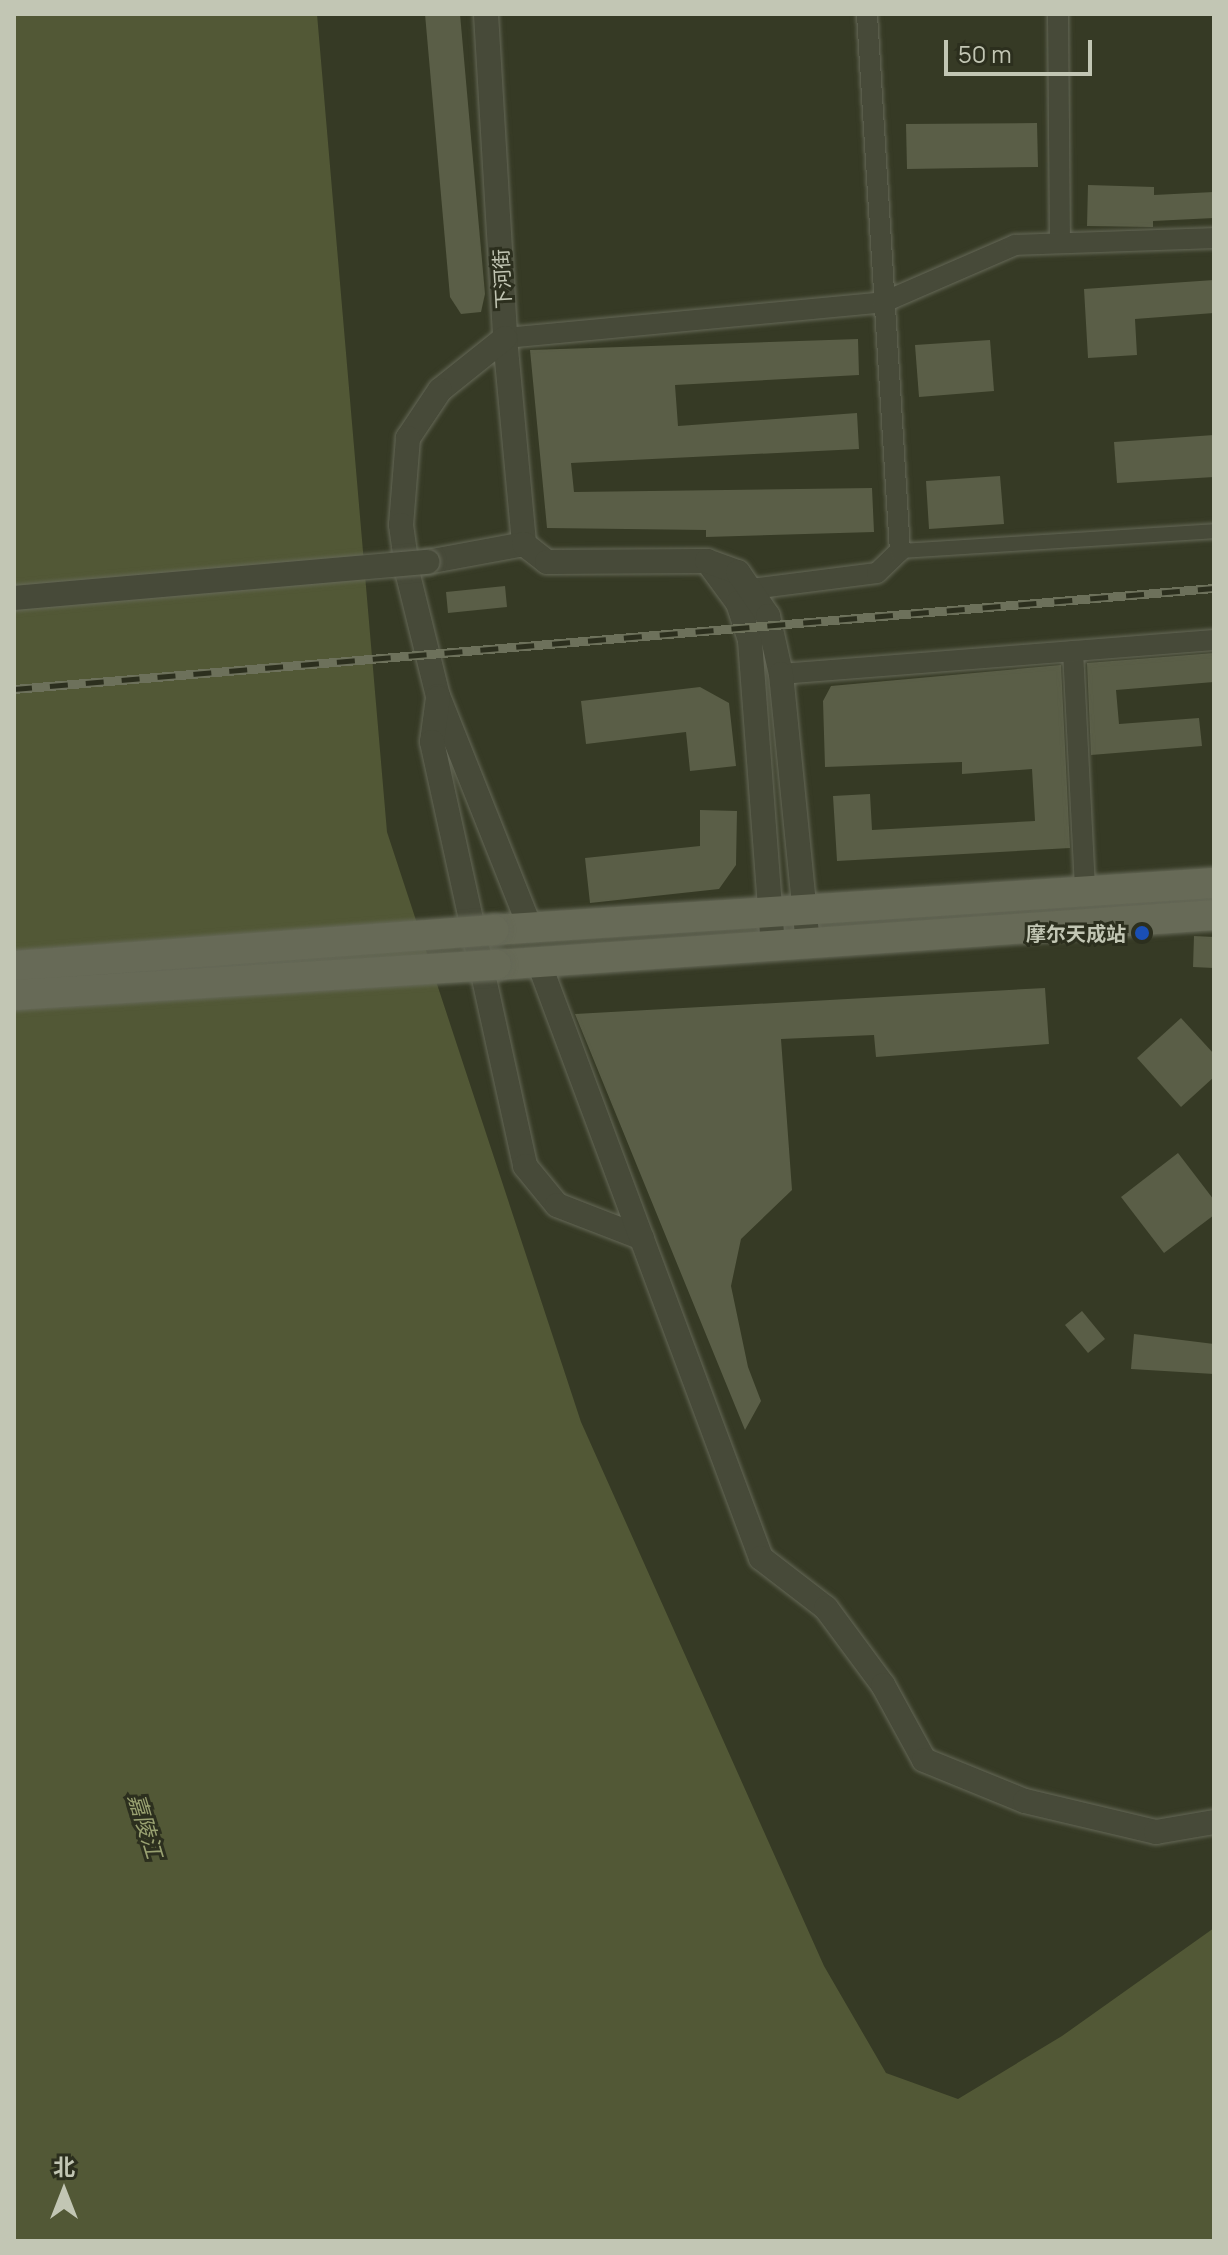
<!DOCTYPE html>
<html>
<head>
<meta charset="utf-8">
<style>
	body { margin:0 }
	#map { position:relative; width:1228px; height:2255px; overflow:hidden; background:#363a25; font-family:Manrope,"Noto Sans SC",sans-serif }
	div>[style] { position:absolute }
	.water>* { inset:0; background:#525836 }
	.building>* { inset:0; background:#5a5e47 }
	.roads { filter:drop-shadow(0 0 2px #656857) drop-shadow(0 0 2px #656857) }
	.pedestrian>* { height:14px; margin:-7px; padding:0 7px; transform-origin:7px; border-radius:7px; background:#474a39 }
	.minor>* { height:20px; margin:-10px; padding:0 10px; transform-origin:10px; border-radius:10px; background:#474a39 }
	.tertiary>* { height:24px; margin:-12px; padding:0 12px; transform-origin:12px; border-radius:12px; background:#474a39 }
	.primary>* { height:30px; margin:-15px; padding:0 15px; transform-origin:15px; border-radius:15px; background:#676a57 }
	.rail>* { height:9px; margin-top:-4.5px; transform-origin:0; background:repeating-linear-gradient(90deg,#2c2f1e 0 18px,#6d715b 0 36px); box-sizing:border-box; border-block:2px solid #6d715b }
	.bridges { filter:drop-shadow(0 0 2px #656857) drop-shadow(0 0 2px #656857) }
	.tertiary-bridge>* { height:24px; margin:-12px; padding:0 12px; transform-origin:12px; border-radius:12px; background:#474a39 }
	.primary-bridge>* { height:30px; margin:-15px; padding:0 15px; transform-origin:15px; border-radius:15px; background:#676a57 }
	.dots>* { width:22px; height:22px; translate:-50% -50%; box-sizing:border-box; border:4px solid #2c2f1e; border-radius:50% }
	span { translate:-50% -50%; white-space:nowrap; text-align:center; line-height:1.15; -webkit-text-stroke:6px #2c2f1e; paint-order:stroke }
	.street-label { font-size:20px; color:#c2c6b4 }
	.poi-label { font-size:20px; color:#c2c6b4; font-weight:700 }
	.right { translate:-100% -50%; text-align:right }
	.water-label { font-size:22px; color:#99a171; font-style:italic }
	.frame { position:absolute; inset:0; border:16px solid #c2c6b4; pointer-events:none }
	.north { position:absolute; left:24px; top:2151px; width:80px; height:80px; -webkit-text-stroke:6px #2c2f1e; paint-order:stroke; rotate:0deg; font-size:22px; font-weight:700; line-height:32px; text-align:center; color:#c2c6b4 }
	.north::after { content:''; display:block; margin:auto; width:28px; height:36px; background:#c2c6b4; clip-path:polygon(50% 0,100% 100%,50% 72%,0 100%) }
	.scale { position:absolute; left:944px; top:40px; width:148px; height:36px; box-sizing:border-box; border:4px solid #c2c6b4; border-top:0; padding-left:10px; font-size:24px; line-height:28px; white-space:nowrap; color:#c2c6b4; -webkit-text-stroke:6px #2c2f1e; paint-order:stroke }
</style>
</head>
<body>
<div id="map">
	<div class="water">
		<div style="clip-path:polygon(14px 14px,317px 14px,387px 832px,581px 1422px,824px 1966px,886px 2073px,958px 2099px,1062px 2036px,1214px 1928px,1214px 2241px,14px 2241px)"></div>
	</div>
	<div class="building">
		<div style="clip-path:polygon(425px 14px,460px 14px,485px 294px,481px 312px,461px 314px,450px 297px)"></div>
		<div style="clip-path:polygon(1037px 123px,1038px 167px,907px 169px,906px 124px)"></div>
		<div style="clip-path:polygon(1088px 185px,1154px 187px,1154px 195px,1214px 192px,1214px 218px,1153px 221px,1153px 227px,1087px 226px)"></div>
		<div style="clip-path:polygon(1214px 280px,1214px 313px,1135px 319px,1137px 355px,1088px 358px,1084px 289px)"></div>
		<div style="clip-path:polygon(858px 339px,859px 375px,675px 385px,678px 426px,857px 413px,859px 449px,571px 463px,574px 492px,872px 488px,874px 532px,706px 537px,706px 530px,547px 528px,530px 350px)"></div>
		<div style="clip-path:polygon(990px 340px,994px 391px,919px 397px,915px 345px)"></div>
		<div style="clip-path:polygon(1214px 435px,1214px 477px,1117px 483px,1114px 442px)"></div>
		<div style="clip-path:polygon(1000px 476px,1004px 524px,929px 529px,926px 481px)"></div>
		<div style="clip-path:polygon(505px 586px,507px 607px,448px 613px,446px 592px)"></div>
		<div style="clip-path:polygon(1214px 653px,1214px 682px,1116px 690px,1119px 724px,1199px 718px,1202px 746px,1091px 755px,1087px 663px)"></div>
		<div style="clip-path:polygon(1061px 665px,1070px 848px,837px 861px,833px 796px,870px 794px,872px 830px,1035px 821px,1032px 769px,962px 774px,962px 762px,825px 767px,823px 701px,831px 686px)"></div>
		<div style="clip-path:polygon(700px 687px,729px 703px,736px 766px,690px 771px,686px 732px,586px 744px,581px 701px)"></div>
		<div style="clip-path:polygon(700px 810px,737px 811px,736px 865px,719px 889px,590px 903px,585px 858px,700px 846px)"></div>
		<div style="clip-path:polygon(1194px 936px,1214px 937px,1214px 968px,1193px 967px)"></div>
		<div style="clip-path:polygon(1045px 988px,1049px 1044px,876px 1057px,874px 1035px,781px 1039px,792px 1190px,741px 1239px,731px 1286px,748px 1367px,761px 1401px,745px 1430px,575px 1014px)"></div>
		<div style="clip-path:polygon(1181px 1018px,1214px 1054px,1214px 1077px,1181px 1107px,1137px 1058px)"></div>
		<div style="clip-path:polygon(1178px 1153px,1214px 1200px,1214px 1215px,1164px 1253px,1121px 1197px)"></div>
		<div style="clip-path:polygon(1082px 1311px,1105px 1339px,1088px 1353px,1065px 1325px)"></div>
		<div style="clip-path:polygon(1134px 1334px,1214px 1344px,1214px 1374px,1131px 1369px)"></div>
	</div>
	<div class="roads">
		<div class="pedestrian">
			<div style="left:900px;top:551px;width:315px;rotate:-3.6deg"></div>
		</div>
		<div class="minor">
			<div style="left:1058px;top:14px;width:226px;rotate:89.5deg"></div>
			<div style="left:505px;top:338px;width:381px;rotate:-5.4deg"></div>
			<div style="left:884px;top:302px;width:143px;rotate:-23.5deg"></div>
			<div style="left:1015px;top:245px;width:199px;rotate:-2deg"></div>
			<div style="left:736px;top:591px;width:142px;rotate:-7.3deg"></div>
			<div style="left:877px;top:573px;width:32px;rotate:-44deg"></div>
			<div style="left:900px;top:551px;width:538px;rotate:-93.52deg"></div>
			<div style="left:1073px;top:651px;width:239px;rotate:87.1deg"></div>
			<div style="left:781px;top:674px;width:434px;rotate:-4.5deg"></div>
		</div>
		<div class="tertiary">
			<div style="left:486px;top:14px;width:325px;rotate:86.6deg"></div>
			<div style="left:505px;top:338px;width:207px;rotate:84.7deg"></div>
			<div style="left:505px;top:338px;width:83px;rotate:141.3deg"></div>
			<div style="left:440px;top:390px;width:58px;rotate:123.7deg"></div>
			<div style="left:408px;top:438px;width:87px;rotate:94.6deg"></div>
			<div style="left:401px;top:525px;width:50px;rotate:82deg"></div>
			<div style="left:408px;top:575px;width:125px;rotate:76.1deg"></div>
			<div style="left:438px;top:696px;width:249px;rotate:68.3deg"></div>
			<div style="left:707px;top:561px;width:52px;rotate:53.6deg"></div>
			<div style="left:738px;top:603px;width:40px;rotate:72deg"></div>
			<div style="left:750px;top:641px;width:306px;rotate:85.7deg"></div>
			<div style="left:427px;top:562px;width:99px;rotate:-10.5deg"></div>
			<div style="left:524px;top:544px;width:29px;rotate:38deg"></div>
			<div style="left:547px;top:562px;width:160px;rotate:-0.4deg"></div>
			<div style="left:707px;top:561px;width:33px;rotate:20deg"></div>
			<div style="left:738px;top:572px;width:53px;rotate:55.7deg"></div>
			<div style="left:768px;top:616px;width:59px;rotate:77.4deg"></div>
			<div style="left:781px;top:674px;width:270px;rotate:84.3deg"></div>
			<div style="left:438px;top:698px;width:44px;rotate:97.8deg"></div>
			<div style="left:432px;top:742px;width:434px;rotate:77.6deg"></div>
			<div style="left:525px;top:1166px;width:50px;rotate:50.6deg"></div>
			<div style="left:557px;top:1205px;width:91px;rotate:21.2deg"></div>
			<div style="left:539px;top:963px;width:635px;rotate:69.54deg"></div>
			<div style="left:761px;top:1558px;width:82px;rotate:37.6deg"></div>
			<div style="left:826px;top:1608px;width:96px;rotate:53.5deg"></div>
			<div style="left:883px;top:1685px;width:85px;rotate:61.3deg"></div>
			<div style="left:924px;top:1760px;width:109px;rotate:22.1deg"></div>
			<div style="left:1025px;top:1801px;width:135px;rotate:13.3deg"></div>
			<div style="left:1156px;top:1832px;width:59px;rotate:-9.8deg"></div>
		</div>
		<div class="primary">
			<div style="left:494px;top:930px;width:722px;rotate:-3.73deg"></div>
			<div style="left:496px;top:965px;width:720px;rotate:-3.98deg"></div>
		</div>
	</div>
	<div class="rail">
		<div style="left:14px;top:689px;width:1204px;rotate:-4.81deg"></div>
	</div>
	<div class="bridges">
		<div class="tertiary-bridge">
			<div style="left:14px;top:598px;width:415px;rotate:-5deg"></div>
		</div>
		<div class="primary-bridge">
			<div style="left:14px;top:966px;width:481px;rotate:-4.3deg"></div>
			<div style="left:14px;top:995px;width:483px;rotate:-3.6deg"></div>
		</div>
	</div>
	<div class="dots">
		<div style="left:1142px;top:933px;background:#1a4fb4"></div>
	</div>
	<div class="street-label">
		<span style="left:502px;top:279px;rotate:-93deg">下河街</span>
	</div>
	<div class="poi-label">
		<span class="right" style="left:1126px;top:933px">摩尔天成站</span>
	</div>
	<div class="water-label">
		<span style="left:145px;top:1826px;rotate:73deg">嘉陵江</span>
	</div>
	<div class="frame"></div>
	<div class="north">北</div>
	<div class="scale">50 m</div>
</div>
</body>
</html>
